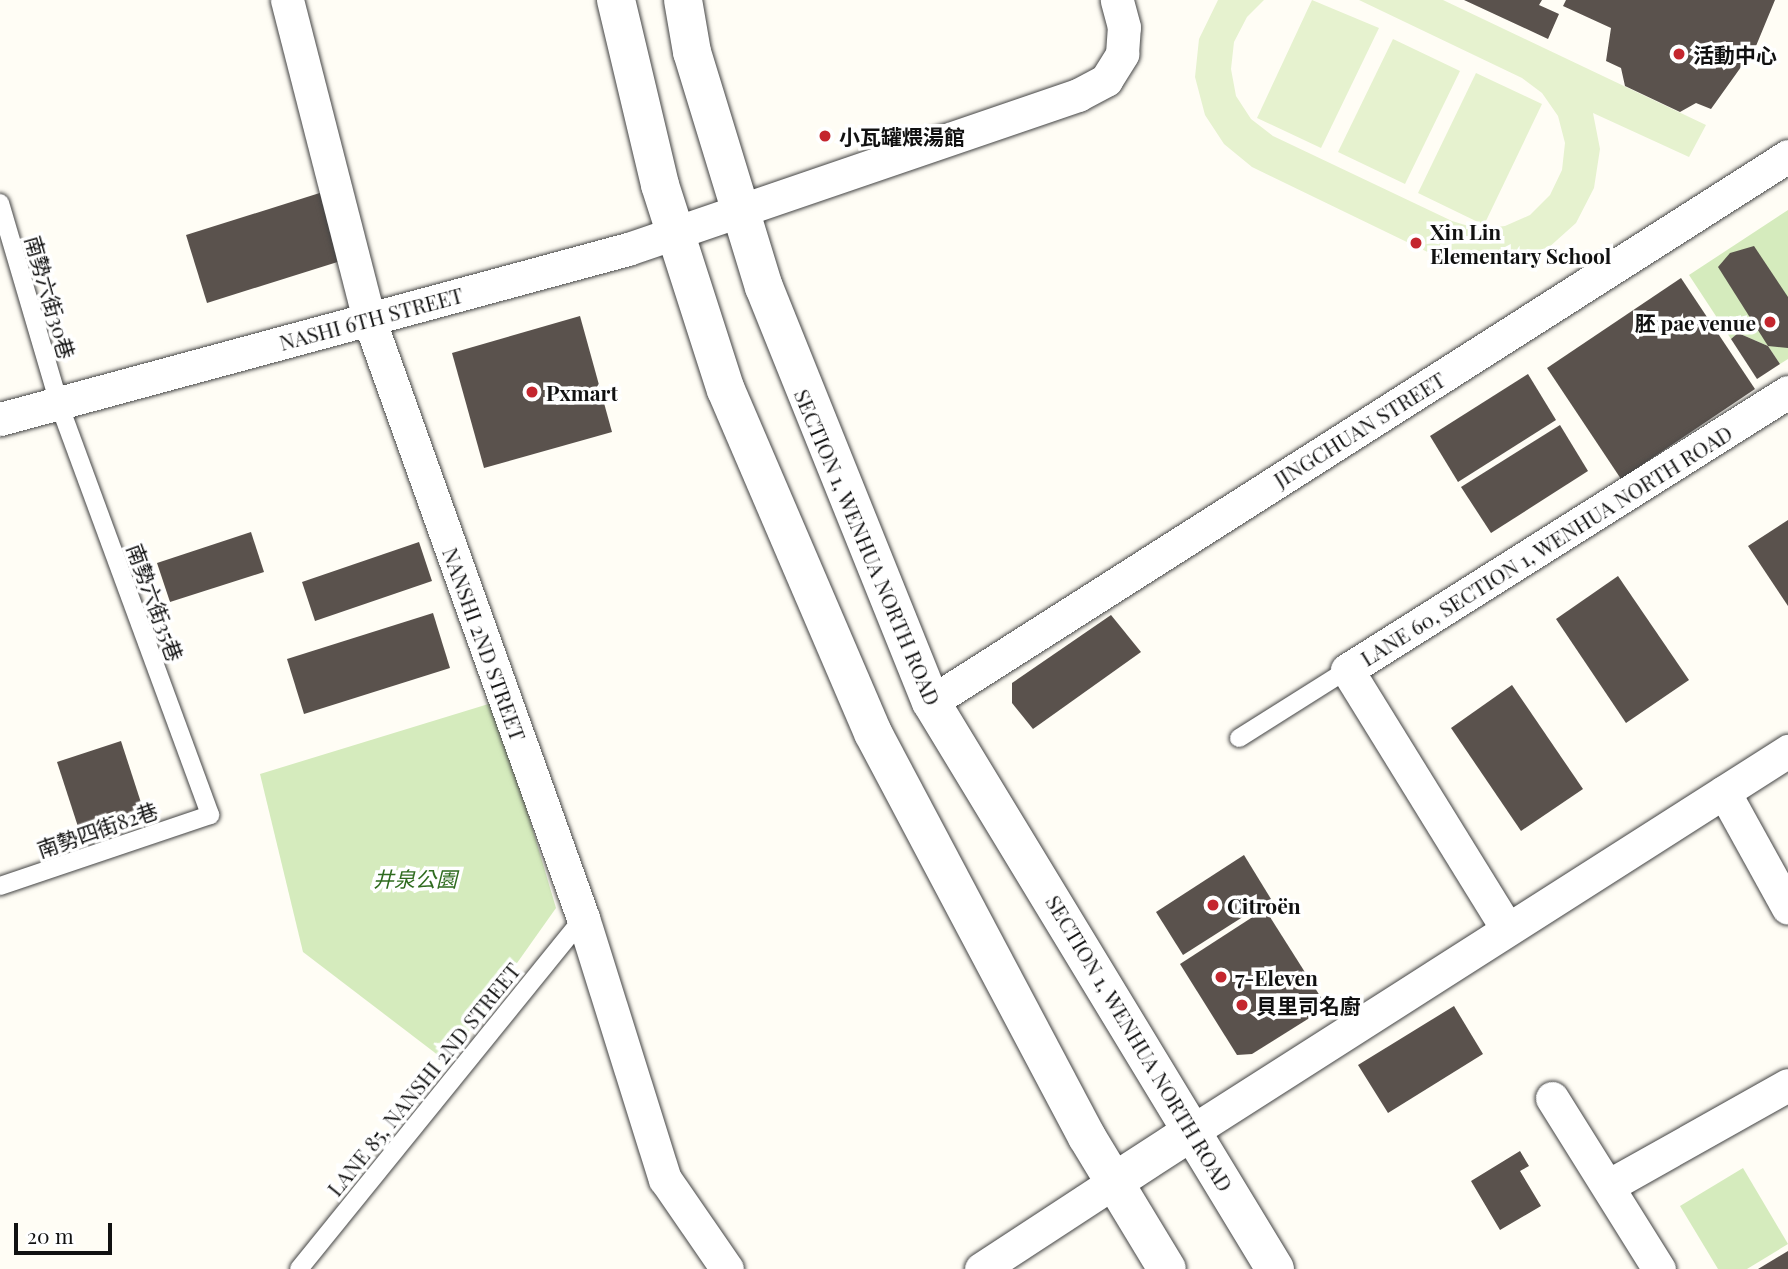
<!DOCTYPE html>
<html>
<head>
<meta charset="utf-8">
<style>
	body { margin:0 }
	#map { position:relative; width:1788px; height:1269px; overflow:hidden; background:#fffdf5; font-family:"Playfair Display","Noto Sans TC",serif }
	div>[style] { position:absolute }
	.green>* { inset:0; background:#d5ebbd }
	.pitch>* { inset:0; background:#e6f2cf }
	.building>* { inset:0; background:#5a524d }
	.roads { filter:drop-shadow(0 0 2px #444) drop-shadow(0 0 2px #444) }
	.service>* { height:18px; margin:-9px; padding:0 9px; transform-origin:9px; border-radius:9px; background:#fff }
	.minor>* { height:33px; margin:-16.5px; padding:0 16.5px; transform-origin:16.5px; border-radius:16.5px; background:#fff }
	.tertiary>* { height:38px; margin:-19px; padding:0 19px; transform-origin:19px; border-radius:19px; background:#fff }
	.dots>* { width:19px; height:19px; translate:-50% -50%; box-sizing:border-box; border:4px solid #fff; border-radius:50% }
	span { translate:-50% -50%; white-space:nowrap; text-align:center; line-height:1.15; -webkit-text-stroke:7px #fff; paint-order:stroke }
	.poi-label { font-size:21px; color:#111; font-weight:700 }
	.left { translate:0 -50%; text-align:left }
	.right { translate:-100% -50%; text-align:right }
	.street-label { font-size:21px; color:#111 }
	.park-label { font-size:21px; color:#2f6b1f; font-style:italic }
	.scale { position:absolute; left:14px; top:1223px; width:98px; height:32px; box-sizing:border-box; border:4px solid #111; border-top:0; padding-left:9px; font-size:21px; line-height:24px; white-space:nowrap; color:#111; -webkit-text-stroke:5px #fff; paint-order:stroke }
</style>
</head>
<body>
<div id="map">
	<div class="green">
		<div style="clip-path:polygon(1788px 210px,1788px 359px,1780px 364px,1768px 346px,1738px 333px,1731px 339px,1689px 275px)"></div>
		<div style="clip-path:polygon(495px 702px,556px 908px,447px 1062px,303px 952px,260px 774px)"></div>
		<div style="clip-path:polygon(1743px 1168px,1788px 1244px,1747px 1269px,1718px 1269px,1680px 1206px)"></div>
	</div>
	<div class="pitch">
		<div style="clip-path:polygon(1218px 0,1264px 0,1247px 17px,1234px 42px,1231px 69px,1236px 96px,1251px 119px,1273px 136px,1452px 221px,1478px 229px,1505px 226px,1530px 215px,1550px 195px,1562px 170px,1565px 143px,1558px 116px,1542px 93px,1522px 78px,1359px 0,1443px 0,1706px 125px,1689px 157px,1593px 113px,1600px 149px,1594px 188px,1576px 223px,1547px 249px,1511px 264px,1476px 267px,1442px 259px,1252px 167px,1224px 144px,1205px 115px,1195px 77px,1199px 39px)"></div>
		<div style="clip-path:polygon(1312px 0,1379px 28px,1321px 148px,1257px 118px)"></div>
		<div style="clip-path:polygon(1393px 39px,1460px 71px,1405px 184px,1338px 152px)"></div>
		<div style="clip-path:polygon(1476px 73px,1542px 104px,1484px 225px,1418px 193px)"></div>
	</div>
	<div class="building">
		<div style="clip-path:polygon(1464px 0,1542px 0,1539px 5px,1559px 14px,1548px 39px)"></div>
		<div style="clip-path:polygon(1566px 0,1775px 0,1756px 46px,1711px 109px,1696px 103px,1680px 112px,1625px 86px,1621px 68px,1606px 61px,1611px 28px,1563px 6px)"></div>
		<div style="clip-path:polygon(326px 191px,347px 259px,207px 303px,186px 235px)"></div>
		<div style="clip-path:polygon(1754px 246px,1788px 297px,1788px 348px,1768px 346px,1718px 267px,1730px 253px)"></div>
		<div style="clip-path:polygon(1681px 278px,1755px 389px,1621px 479px,1547px 368px)"></div>
		<div style="clip-path:polygon(580px 316px,612px 432px,484px 468px,452px 353px)"></div>
		<div style="clip-path:polygon(1738px 333px,1768px 346px,1780px 364px,1757px 379px,1731px 339px)"></div>
		<div style="clip-path:polygon(1528px 374px,1556px 420px,1458px 482px,1430px 436px)"></div>
		<div style="clip-path:polygon(1560px 425px,1588px 471px,1491px 533px,1461px 487px)"></div>
		<div style="clip-path:polygon(1788px 520px,1788px 606px,1748px 546px)"></div>
		<div style="clip-path:polygon(251px 532px,264px 572px,170px 602px,157px 563px)"></div>
		<div style="clip-path:polygon(419px 542px,432px 581px,315px 621px,302px 582px)"></div>
		<div style="clip-path:polygon(1618px 576px,1689px 680px,1626px 723px,1556px 619px)"></div>
		<div style="clip-path:polygon(433px 613px,450px 668px,304px 714px,287px 659px)"></div>
		<div style="clip-path:polygon(1111px 615px,1141px 652px,1033px 729px,1012px 703px,1012px 683px)"></div>
		<div style="clip-path:polygon(1512px 685px,1583px 789px,1521px 831px,1451px 728px)"></div>
		<div style="clip-path:polygon(121px 741px,146px 818px,82px 839px,57px 762px)"></div>
		<div style="clip-path:polygon(1244px 855px,1271px 899px,1183px 955px,1156px 912px)"></div>
		<div style="clip-path:polygon(1265px 909px,1327px 1007px,1252px 1054px,1237px 1055px,1180px 964px)"></div>
		<div style="clip-path:polygon(1454px 1006px,1483px 1054px,1388px 1113px,1358px 1065px)"></div>
		<div style="clip-path:polygon(1520px 1151px,1529px 1166px,1520px 1171px,1541px 1206px,1500px 1230px,1471px 1181px)"></div>
		<div style="clip-path:polygon(1788px 1251px,1788px 1269px,1758px 1269px)"></div>
	</div>
	<div class="roads">
		<div class="service">
			<div style="left:0;top:203px;width:209px;rotate:73.6deg"></div>
			<div style="left:59px;top:404px;width:438px;rotate:69.8deg"></div>
			<div style="left:210px;top:815px;width:222px;rotate:161.3deg"></div>
			<div style="left:1239px;top:738px;width:128px;rotate:-32.2deg"></div>
			<div style="left:299px;top:1269px;width:452px;rotate:-51deg"></div>
		</div>
		<div class="minor">
			<div style="left:287px;top:0;width:329px;rotate:75.6deg"></div>
			<div style="left:369px;top:319px;width:636px;rotate:70.34deg"></div>
			<div style="left:583px;top:918px;width:274px;rotate:72.6deg"></div>
			<div style="left:665px;top:1179px;width:109px;rotate:55.4deg"></div>
			<div style="left:0;top:419px;width:651px;rotate:-15.15deg"></div>
			<div style="left:628px;top:249px;width:476px;rotate:-18.9deg"></div>
			<div style="left:1078px;top:95px;width:32px;rotate:-28deg"></div>
			<div style="left:1106px;top:80px;width:31px;rotate:-58deg"></div>
			<div style="left:1122px;top:54px;width:27px;rotate:-86deg"></div>
			<div style="left:1124px;top:27px;width:28px;rotate:-105deg"></div>
			<div style="left:931px;top:702px;width:1016px;rotate:-32.5deg"></div>
			<div style="left:1724px;top:792px;width:132px;rotate:61.1deg"></div>
			<div style="left:1506px;top:927px;width:302px;rotate:-121.7deg"></div>
			<div style="left:1347px;top:670px;width:521px;rotate:-32.23deg"></div>
			<div style="left:1552px;top:1098px;width:202px;rotate:58deg"></div>
			<div style="left:1194px;top:1130px;width:705px;rotate:-32.54deg"></div>
			<div style="left:1608px;top:1186px;width:206px;rotate:-29.3deg"></div>
			<div style="left:981px;top:1269px;width:159px;rotate:-33.2deg"></div>
		</div>
		<div class="tertiary">
			<div style="left:616px;top:0;width:190px;rotate:76.6deg"></div>
			<div style="left:660px;top:185px;width:215px;rotate:72.2deg"></div>
			<div style="left:726px;top:390px;width:373px;rotate:66.8deg"></div>
			<div style="left:873px;top:733px;width:457px;rotate:62.1deg"></div>
			<div style="left:1087px;top:1137px;width:154px;rotate:58.8deg"></div>
			<div style="left:683px;top:0;width:53px;rotate:80.2deg"></div>
			<div style="left:692px;top:52px;width:246px;rotate:73deg"></div>
			<div style="left:764px;top:287px;width:447px;rotate:68.1deg"></div>
			<div style="left:931px;top:702px;width:663px;rotate:58.75deg"></div>
			<div style="left:1114px;top:1182px;width:95px;rotate:-33deg"></div>
		</div>
	</div>
	<div class="dots">
		<div style="left:1679px;top:54px;background:#c4262e"></div>
		<div style="left:825px;top:136px;background:#c4262e"></div>
		<div style="left:1416px;top:243px;background:#c4262e"></div>
		<div style="left:1770px;top:322px;background:#c4262e"></div>
		<div style="left:532px;top:392px;background:#c4262e"></div>
		<div style="left:1213px;top:905px;background:#c4262e"></div>
		<div style="left:1221px;top:977px;background:#c4262e"></div>
		<div style="left:1242px;top:1005px;background:#c4262e"></div>
	</div>
	<div class="poi-label">
		<span class="left" style="left:1693px;top:54px">活動中心</span>
		<span class="left" style="left:839px;top:136px">小瓦罐煨湯館</span>
		<span class="left" style="left:1430px;top:243px">Xin Lin<br>Elementary School</span>
		<span class="right" style="left:1756px;top:322px">胚 pae venue</span>
		<span class="left" style="left:546px;top:392px">Pxmart</span>
		<span class="left" style="left:1227px;top:905px">Citroën</span>
		<span class="left" style="left:1235px;top:977px">7-Eleven</span>
		<span class="left" style="left:1256px;top:1005px">貝里司名廚</span>
	</div>
	<div class="street-label">
		<span style="left:51px;top:297px;rotate:74deg">南勢六街30巷</span>
		<span style="left:371px;top:318px;rotate:-15deg">NASHI 6TH STREET</span>
		<span style="left:1359px;top:429px;rotate:-32deg">JINGCHUAN STREET</span>
		<span style="left:1546px;top:545px;rotate:-32deg">LANE 60, SECTION 1, WENHUA NORTH ROAD</span>
		<span style="left:868px;top:547px;rotate:67deg">SECTION 1, WENHUA NORTH ROAD</span>
		<span style="left:156px;top:602px;rotate:70deg">南勢六街35巷</span>
		<span style="left:485px;top:644px;rotate:70deg">NANSHI 2ND STREET</span>
		<span style="left:97px;top:829px;rotate:-19deg">南勢四街82巷</span>
		<span style="left:1140px;top:1043px;rotate:59deg">SECTION 1, WENHUA NORTH ROAD</span>
		<span style="left:423px;top:1079px;rotate:-51deg">LANE 85, NANSHI 2ND STREET</span>
	</div>
	<div class="park-label">
		<span style="left:415px;top:878px">井泉公園</span>
	</div>
	<div class="scale">20 m</div>
</div>
</body>
</html>
